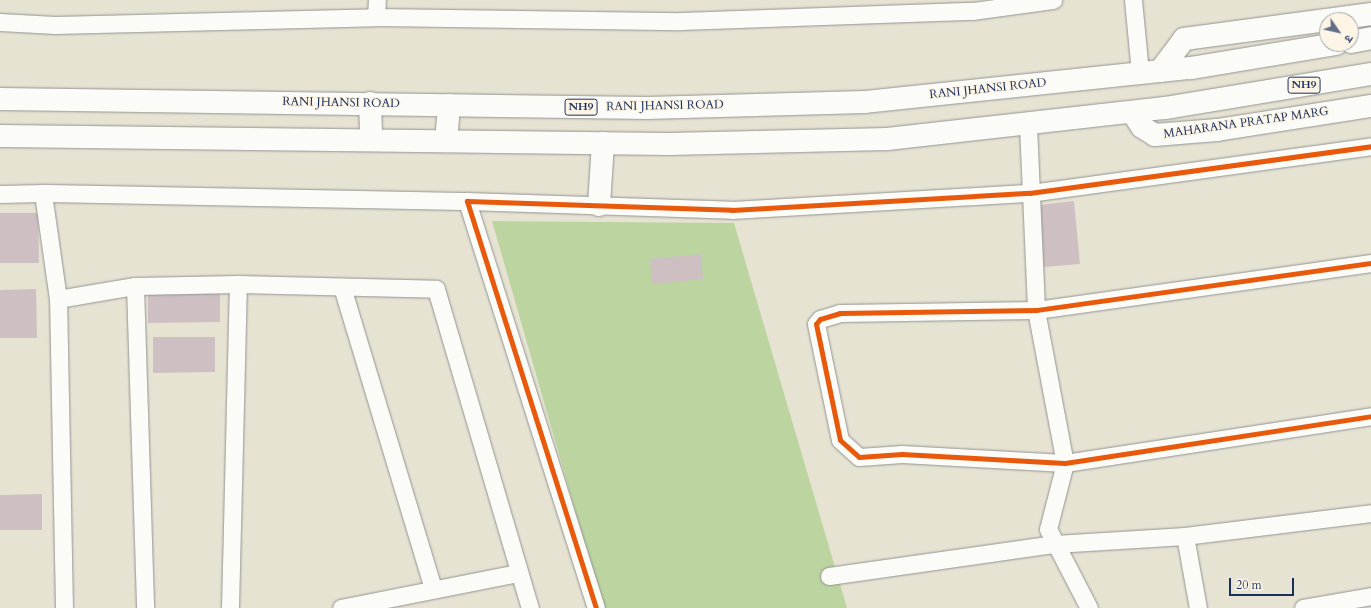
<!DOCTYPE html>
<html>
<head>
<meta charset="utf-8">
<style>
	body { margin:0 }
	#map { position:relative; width:1371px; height:608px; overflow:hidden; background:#e7e3d3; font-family:Cardo,"Noto Serif Devanagari",serif }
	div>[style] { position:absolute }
	.green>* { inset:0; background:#bcd4a0 }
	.building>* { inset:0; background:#cec0c2 }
	.roads { filter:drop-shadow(0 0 1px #929392) drop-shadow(0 0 1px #929392) }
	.street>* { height:17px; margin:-8.5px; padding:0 8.5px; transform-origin:8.5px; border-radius:8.5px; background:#fbfbf8 }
	.secondary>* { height:22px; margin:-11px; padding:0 11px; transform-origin:11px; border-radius:11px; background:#fbfbf8 }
	.highway>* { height:22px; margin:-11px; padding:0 11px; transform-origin:11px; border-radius:11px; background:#fbfbf8 }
	.cycleway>* { height:5px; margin:-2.5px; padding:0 2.5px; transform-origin:2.5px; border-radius:2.5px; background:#e8590c }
	span { translate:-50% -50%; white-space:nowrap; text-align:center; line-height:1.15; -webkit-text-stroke:3px #fcf5e5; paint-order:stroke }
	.shield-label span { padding:1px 3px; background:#fcf5e5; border:1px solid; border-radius:3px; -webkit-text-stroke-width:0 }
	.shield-label { font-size:11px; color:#1b2f5e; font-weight:700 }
	.street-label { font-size:12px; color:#1b2f5e }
	.north { position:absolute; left:1319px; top:12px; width:40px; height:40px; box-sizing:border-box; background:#fcf5e5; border:1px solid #a2a6af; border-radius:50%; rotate:124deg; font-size:11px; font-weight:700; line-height:16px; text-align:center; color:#1b2f5e }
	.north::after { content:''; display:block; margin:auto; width:14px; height:18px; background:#626e87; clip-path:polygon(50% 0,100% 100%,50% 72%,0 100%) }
	.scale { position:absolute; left:1229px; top:578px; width:65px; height:18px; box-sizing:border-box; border:2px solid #1b2f5e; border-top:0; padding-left:5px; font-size:12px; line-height:14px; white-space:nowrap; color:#1b2f5e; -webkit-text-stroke:3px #fcf5e5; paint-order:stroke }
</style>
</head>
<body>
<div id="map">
	<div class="green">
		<div style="clip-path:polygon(492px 221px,734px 223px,847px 608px,603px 608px)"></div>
	</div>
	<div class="building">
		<div style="clip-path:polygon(1074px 201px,1080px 264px,1044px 267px,1039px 205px)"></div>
		<div style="clip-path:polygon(0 213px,38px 213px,39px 263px,0 263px)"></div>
		<div style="clip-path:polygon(701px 254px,703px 279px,652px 284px,650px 259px)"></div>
		<div style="clip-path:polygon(36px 289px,37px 338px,0 338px,0 290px)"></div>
		<div style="clip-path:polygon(220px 293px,220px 322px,148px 323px,148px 294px)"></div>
		<div style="clip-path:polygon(153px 337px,215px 337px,215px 372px,153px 373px)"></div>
		<div style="clip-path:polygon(42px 494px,42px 530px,0 530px,0 495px)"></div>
	</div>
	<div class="roads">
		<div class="street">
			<div style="left:1133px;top:0;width:73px;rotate:84.5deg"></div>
			<div style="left:376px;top:17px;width:17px;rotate:-87deg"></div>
			<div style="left:0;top:22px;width:55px;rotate:3.1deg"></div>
			<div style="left:55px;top:25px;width:321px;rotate:-1.4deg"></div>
			<div style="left:376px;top:17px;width:305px;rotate:0.8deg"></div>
			<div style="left:681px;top:21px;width:292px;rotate:-2deg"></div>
			<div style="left:973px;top:11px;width:81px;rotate:-7.8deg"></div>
			<div style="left:1028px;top:125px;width:185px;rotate:87.5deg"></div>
			<div style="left:1036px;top:310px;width:156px;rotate:79.3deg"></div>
			<div style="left:1065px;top:463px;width:68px;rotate:104.4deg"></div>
			<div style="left:1048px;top:529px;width:89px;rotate:62.6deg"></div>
			<div style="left:0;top:194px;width:43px;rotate:-1.3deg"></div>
			<div style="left:1371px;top:263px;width:338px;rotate:172deg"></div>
			<div style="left:1036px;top:310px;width:196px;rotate:179.1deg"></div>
			<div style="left:840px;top:313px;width:21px;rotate:163deg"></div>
			<div style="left:820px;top:319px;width:6px;rotate:129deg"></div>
			<div style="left:816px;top:324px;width:118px;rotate:78.3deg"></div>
			<div style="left:840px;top:440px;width:25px;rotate:42deg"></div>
			<div style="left:859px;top:457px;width:43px;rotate:-4deg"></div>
			<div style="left:902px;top:454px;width:163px;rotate:3.2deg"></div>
			<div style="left:1065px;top:463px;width:310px;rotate:-8.7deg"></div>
			<div style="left:135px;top:286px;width:322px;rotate:88.2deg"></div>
			<div style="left:342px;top:287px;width:315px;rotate:73.2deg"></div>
			<div style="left:58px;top:299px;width:107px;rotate:-98.1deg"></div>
			<div style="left:43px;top:193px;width:424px;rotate:1.1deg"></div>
			<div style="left:1185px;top:536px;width:73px;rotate:79.8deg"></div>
			<div style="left:829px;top:576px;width:228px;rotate:-8.1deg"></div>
			<div style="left:1055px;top:544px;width:130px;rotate:-3.5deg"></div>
			<div style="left:1185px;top:536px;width:187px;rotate:-7deg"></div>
			<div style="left:64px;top:608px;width:309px;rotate:-91.1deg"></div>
			<div style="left:58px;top:299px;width:78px;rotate:-9.6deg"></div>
			<div style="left:135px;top:286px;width:103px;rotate:-1.1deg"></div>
			<div style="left:238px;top:284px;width:198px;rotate:1.4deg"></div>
			<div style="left:436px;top:289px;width:333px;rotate:73.6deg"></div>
			<div style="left:230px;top:608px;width:324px;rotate:-88.6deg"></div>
			<div style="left:341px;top:608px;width:180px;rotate:-11.2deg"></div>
			<div style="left:596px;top:608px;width:427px;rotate:-107.6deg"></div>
			<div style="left:467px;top:201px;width:265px;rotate:1.9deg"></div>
			<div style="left:732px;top:210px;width:298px;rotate:-3.3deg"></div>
			<div style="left:1030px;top:193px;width:344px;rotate:-7.8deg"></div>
			<div style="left:1303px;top:608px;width:69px;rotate:-10deg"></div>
		</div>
		<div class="secondary">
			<div style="left:1160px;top:71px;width:40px;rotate:-53deg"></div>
			<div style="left:1184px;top:39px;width:189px;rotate:-7.6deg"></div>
			<div style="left:1132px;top:112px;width:18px;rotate:56deg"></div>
			<div style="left:1142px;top:127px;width:15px;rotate:32deg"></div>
			<div style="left:1155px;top:135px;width:62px;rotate:-4.6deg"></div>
			<div style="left:1217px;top:130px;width:156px;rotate:-8.9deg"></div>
		</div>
		<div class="highway">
			<div style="left:1351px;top:42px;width:20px;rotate:-11deg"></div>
			<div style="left:0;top:99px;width:647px;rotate:0.8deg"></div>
			<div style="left:647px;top:108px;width:218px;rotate:-1.6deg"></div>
			<div style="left:865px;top:102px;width:328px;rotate:-6deg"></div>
			<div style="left:1191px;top:68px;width:147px;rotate:-9.4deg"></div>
			<div style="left:370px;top:103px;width:37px;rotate:88deg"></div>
			<div style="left:0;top:136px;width:669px;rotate:0.69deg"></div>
			<div style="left:669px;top:144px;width:218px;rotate:-1.3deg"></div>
			<div style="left:887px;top:139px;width:280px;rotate:-6.4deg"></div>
			<div style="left:1165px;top:108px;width:209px;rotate:-9.4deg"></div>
			<div style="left:446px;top:141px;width:36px;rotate:-85deg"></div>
			<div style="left:599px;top:205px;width:62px;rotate:-86.3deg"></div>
		</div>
	</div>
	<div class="cycleway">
		<div style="left:1371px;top:263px;width:338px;rotate:172deg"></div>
		<div style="left:1036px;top:310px;width:196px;rotate:179.1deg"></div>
		<div style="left:840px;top:313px;width:21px;rotate:163deg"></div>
		<div style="left:820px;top:319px;width:6px;rotate:129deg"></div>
		<div style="left:816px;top:324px;width:118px;rotate:78.3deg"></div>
		<div style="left:840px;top:440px;width:25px;rotate:42deg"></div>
		<div style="left:859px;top:457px;width:43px;rotate:-4deg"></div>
		<div style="left:902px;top:454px;width:163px;rotate:3.2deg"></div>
		<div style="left:1065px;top:463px;width:310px;rotate:-8.7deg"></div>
		<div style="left:596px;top:608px;width:427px;rotate:-107.6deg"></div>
		<div style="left:467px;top:201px;width:265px;rotate:1.9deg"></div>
		<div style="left:732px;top:210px;width:298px;rotate:-3.3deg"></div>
		<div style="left:1030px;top:193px;width:344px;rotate:-7.8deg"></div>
	</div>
	<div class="shield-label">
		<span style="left:1304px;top:85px">NH9</span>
		<span style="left:581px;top:107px">NH9</span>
	</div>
	<div class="street-label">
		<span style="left:988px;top:89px;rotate:-6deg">RANI JHANSI ROAD</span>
		<span style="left:341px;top:103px;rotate:1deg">RANI JHANSI ROAD</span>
		<span style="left:665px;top:106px;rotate:-1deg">RANI JHANSI ROAD</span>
		<span style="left:1246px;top:123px;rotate:-8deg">MAHARANA PRATAP MARG</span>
	</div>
	<div class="north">उ</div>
	<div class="scale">20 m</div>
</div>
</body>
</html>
